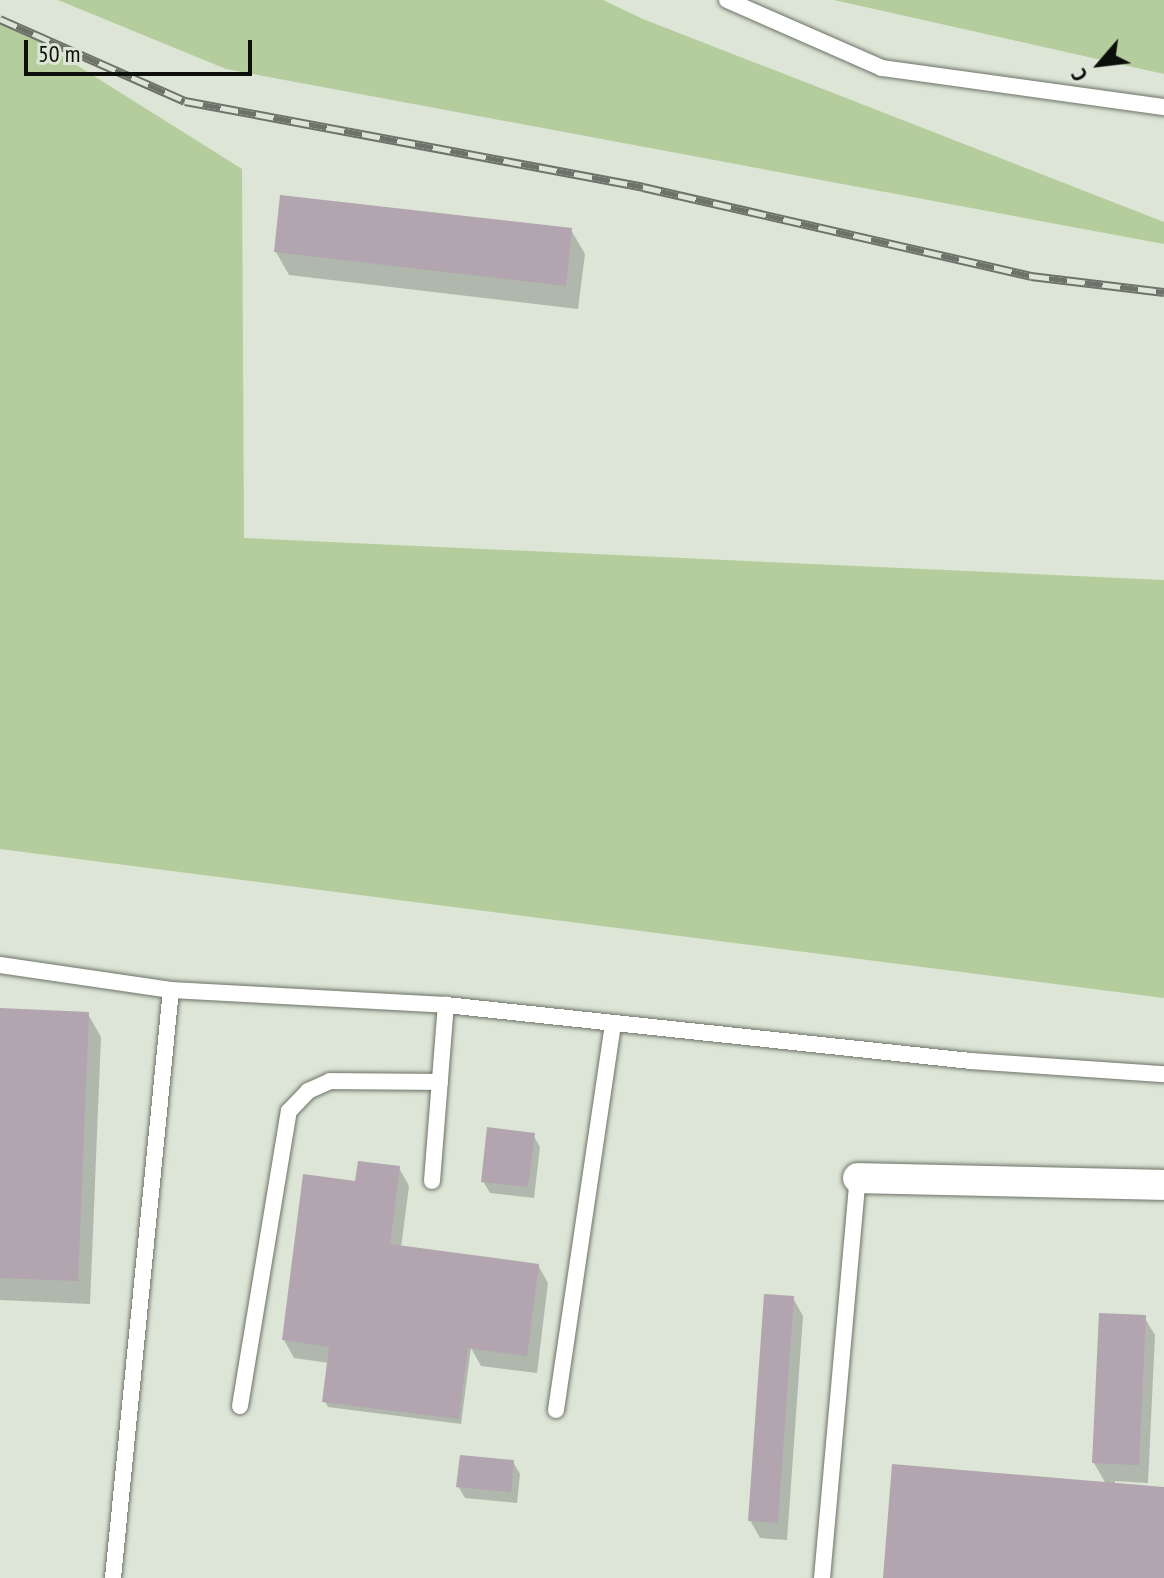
<!DOCTYPE html>
<html>
<head>
<meta charset="utf-8">
<style>
	body { margin:0 }
	#map { position:relative; width:1164px; height:1578px; overflow:hidden; background:#dde5d7; font-family:"PT Sans Narrow",sans-serif }
	div>[style] { position:absolute }
	.green>* { inset:0; background:#b5cd9c }
	.shadow>* { inset:0; background:#0003 }
	.building>* { inset:0; background:#b2a5af }
	.roads { filter:drop-shadow(0 0 2px #6c7366) drop-shadow(0 0 2px #6c7366) }
	.service>* { height:16px; margin:-8px; padding:0 8px; transform-origin:8px; border-radius:8px; background:#fff }
	.minor>* { height:30px; margin:-15px; padding:0 15px; transform-origin:15px; border-radius:15px; background:#fff }
	.rail>* { height:9px; margin-top:-4.5px; transform-origin:0; background:repeating-linear-gradient(90deg,#dde5d7 0 18px,#6d7369 0 36px); box-sizing:border-box; border-block:2px solid #6d7369 }
	span { translate:-50% -50%; white-space:nowrap; text-align:center; line-height:1.15; -webkit-text-stroke:8px #dde5d7; paint-order:stroke }
	.north { position:absolute; left:1060px; top:24px; width:80px; height:80px; -webkit-text-stroke:6px #dde5d7; paint-order:stroke; rotate:242deg; font-size:22px; font-weight:700; line-height:32px; text-align:center; color:#0c0f0a }
	.north::after { content:''; display:block; margin:auto; width:28px; height:36px; background:#0c0f0a; clip-path:polygon(50% 0,100% 100%,50% 72%,0 100%) }
	.scale { position:absolute; left:24px; top:40px; width:228px; height:36px; box-sizing:border-box; border:4px solid #0c0f0a; border-top:0; padding-left:10px; font-size:24px; line-height:28px; white-space:nowrap; color:#0c0f0a; -webkit-text-stroke:6px #dde5d7; paint-order:stroke }
</style>
</head>
<body>
<div id="map">
	<div class="green">
		<div style="clip-path:polygon(58px 0,603px 0,643px 19px,1164px 222px,1164px 244px,226px 69px)"></div>
		<div style="clip-path:polygon(834px 0,1164px 0,1164px 74px)"></div>
		<div style="clip-path:polygon(0 17px,242px 169px,244px 538px,1164px 580px,1164px 998px,0 849px)"></div>
	</div>
	<div class="shadow">
		<div style="clip-path:polygon(571px 230px,585px 254px,578px 309px,289px 275px,276px 252px)"></div>
		<div style="clip-path:polygon(0 1010px,88px 1014px,101px 1037px,90px 1304px,0 1300px)"></div>
		<div style="clip-path:polygon(533px 1135px,540px 1147px,534px 1198px,490px 1193px,483px 1181px)"></div>
		<div style="clip-path:polygon(399px 1168px,409px 1186px,401px 1248px,538px 1265px,548px 1283px,537px 1373px,481px 1366px,471px 1348px,461px 1424px,328px 1407px,325px 1401px,329px 1363px,294px 1358px,284px 1340px,357px 1183px)"></div>
		<div style="clip-path:polygon(793px 1298px,803px 1316px,787px 1540px,760px 1538px,750px 1520px)"></div>
		<div style="clip-path:polygon(1144px 1317px,1155px 1335px,1148px 1483px,1115px 1481px,1115px 1485px,1164px 1489px,1164px 1578px,885px 1578px,1106px 1484px,1094px 1463px)"></div>
		<div style="clip-path:polygon(513px 1462px,520px 1474px,517px 1503px,465px 1498px,458px 1486px)"></div>
	</div>
	<div class="building">
		<div style="clip-path:polygon(280px 195px,572px 228px,566px 286px,274px 252px)"></div>
		<div style="clip-path:polygon(0 1008px,89px 1012px,78px 1281px,0 1278px)"></div>
		<div style="clip-path:polygon(487px 1127px,535px 1133px,528px 1187px,481px 1182px)"></div>
		<div style="clip-path:polygon(358px 1161px,400px 1166px,390px 1244px,539px 1264px,527px 1356px,468px 1348px,459px 1419px,322px 1402px,329px 1347px,282px 1340px,303px 1174px,355px 1181px)"></div>
		<div style="clip-path:polygon(764px 1294px,794px 1296px,778px 1523px,748px 1521px)"></div>
		<div style="clip-path:polygon(1099px 1313px,1146px 1315px,1139px 1465px,1092px 1463px)"></div>
		<div style="clip-path:polygon(460px 1455px,514px 1460px,511px 1492px,456px 1487px)"></div>
		<div style="clip-path:polygon(892px 1464px,1164px 1487px,1164px 1578px,883px 1578px)"></div>
	</div>
	<div class="roads">
		<div class="service">
			<div style="left:727px;top:0;width:169px;rotate:23.7deg"></div>
			<div style="left:882px;top:68px;width:285px;rotate:7.9deg"></div>
			<div style="left:0;top:965px;width:173px;rotate:8.3deg"></div>
			<div style="left:171px;top:990px;width:275px;rotate:3.1deg"></div>
			<div style="left:446px;top:1005px;width:528px;rotate:6.09deg"></div>
			<div style="left:971px;top:1061px;width:193px;rotate:3.9deg"></div>
			<div style="left:432px;top:1181px;width:177px;rotate:-85.5deg"></div>
			<div style="left:240px;top:1406px;width:299px;rotate:-80.6deg"></div>
			<div style="left:289px;top:1111px;width:28px;rotate:-46deg"></div>
			<div style="left:308px;top:1091px;width:24px;rotate:-24deg"></div>
			<div style="left:330px;top:1081px;width:110px;rotate:0.5deg"></div>
			<div style="left:556px;top:1410px;width:388px;rotate:-81.6deg"></div>
			<div style="left:113px;top:1578px;width:591px;rotate:-84.37deg"></div>
			<div style="left:822px;top:1578px;width:402px;rotate:-84.9deg"></div>
		</div>
		<div class="minor">
			<div style="left:858px;top:1178px;width:306px;rotate:1.3deg"></div>
		</div>
	</div>
	<div class="rail">
		<div style="left:0;top:19px;width:202px;rotate:23.9deg"></div>
		<div style="left:185px;top:101px;width:466px;rotate:10.6deg"></div>
		<div style="left:643px;top:187px;width:398px;rotate:12.9deg"></div>
		<div style="left:1031px;top:276px;width:134px;rotate:6.9deg"></div>
	</div>
	<div class="north">С</div>
	<div class="scale">50 m</div>
</div>
</body>
</html>
